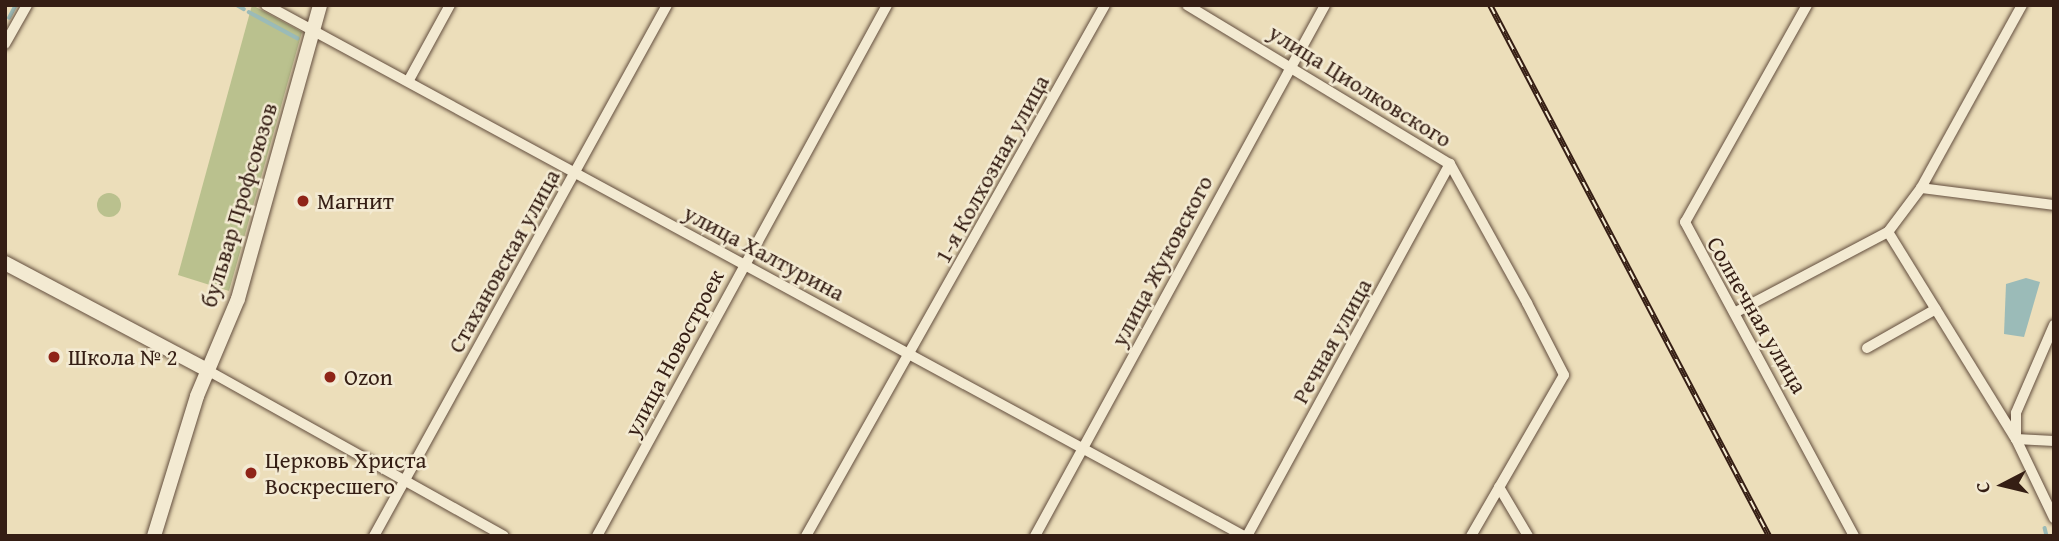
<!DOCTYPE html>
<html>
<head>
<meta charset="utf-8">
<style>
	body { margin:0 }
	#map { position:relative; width:2059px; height:541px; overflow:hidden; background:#ecdeba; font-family:"Gentium Book Plus",serif }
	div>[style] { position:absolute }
	.green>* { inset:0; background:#bac18e }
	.round { border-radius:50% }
	.water>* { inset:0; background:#9bbbb8 }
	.stream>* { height:3.5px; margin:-1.75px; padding:0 1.75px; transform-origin:1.75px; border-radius:1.75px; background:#9bbbb8 }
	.roads { filter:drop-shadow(0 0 2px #634e3e) drop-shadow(0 0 2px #634e3e) }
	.minor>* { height:10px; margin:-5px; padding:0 5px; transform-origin:5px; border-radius:5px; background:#f3ead2 }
	.secondary>* { height:14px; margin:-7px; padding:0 7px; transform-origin:7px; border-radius:7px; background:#f3ead2 }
	.rail>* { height:6px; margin-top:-3px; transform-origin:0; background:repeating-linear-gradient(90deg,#f3ead2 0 10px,#351e14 0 20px); box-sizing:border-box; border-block:2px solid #351e14 }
	.dots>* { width:19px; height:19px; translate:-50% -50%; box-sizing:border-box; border:4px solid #f3ead2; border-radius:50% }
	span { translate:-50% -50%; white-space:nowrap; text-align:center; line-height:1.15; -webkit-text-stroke:5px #f3ead2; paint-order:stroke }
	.street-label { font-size:23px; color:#351e14 }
	.poi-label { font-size:23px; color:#351e14 }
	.left { translate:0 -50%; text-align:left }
	.frame { position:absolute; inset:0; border:7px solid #351e14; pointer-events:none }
	.north { position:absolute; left:1968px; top:450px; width:70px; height:70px; -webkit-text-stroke:5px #f3ead2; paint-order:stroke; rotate:263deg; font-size:19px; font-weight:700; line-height:28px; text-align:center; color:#351e14 }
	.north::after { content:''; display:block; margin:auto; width:24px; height:32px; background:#351e14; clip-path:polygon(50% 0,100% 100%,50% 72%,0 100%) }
</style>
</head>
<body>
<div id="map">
	<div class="green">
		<div style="clip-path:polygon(252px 5px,302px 32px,229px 291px,178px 275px)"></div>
		<div class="round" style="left:97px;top:193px;width:24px;height:24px"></div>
	</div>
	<div class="water">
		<div style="clip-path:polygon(2026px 278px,2040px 282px,2024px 337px,2004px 334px,2006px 284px)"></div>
	</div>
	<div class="stream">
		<div style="left:237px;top:5px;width:8px;rotate:30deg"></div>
		<div style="left:249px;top:12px;width:55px;rotate:28.4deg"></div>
		<div style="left:9px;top:18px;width:15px;rotate:-62deg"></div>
		<div style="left:2045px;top:528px;width:8px;rotate:76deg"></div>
	</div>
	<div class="roads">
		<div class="minor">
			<div style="left:266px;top:5px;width:1113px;rotate:28.5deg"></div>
			<div style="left:1187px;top:5px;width:307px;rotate:31.2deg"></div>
			<div style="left:1450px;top:164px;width:159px;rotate:61deg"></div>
			<div style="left:1527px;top:303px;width:81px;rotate:62.8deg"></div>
			<div style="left:1564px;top:375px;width:186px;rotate:120deg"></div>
			<div style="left:1807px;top:5px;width:249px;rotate:119.3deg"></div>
			<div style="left:1685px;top:222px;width:357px;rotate:61.7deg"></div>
			<div style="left:5px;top:44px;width:45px;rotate:-60.6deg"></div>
			<div style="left:410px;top:78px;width:83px;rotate:-61.3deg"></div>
			<div style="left:1921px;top:188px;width:134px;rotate:7.3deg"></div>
			<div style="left:1888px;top:232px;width:243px;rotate:58.3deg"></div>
			<div style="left:2016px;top:439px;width:88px;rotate:64.3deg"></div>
			<div style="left:1738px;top:311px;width:170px;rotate:-27.8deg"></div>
			<div style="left:1888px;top:232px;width:55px;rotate:-53.1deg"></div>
			<div style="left:1921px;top:188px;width:209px;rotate:-61.1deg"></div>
			<div style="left:2054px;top:325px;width:96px;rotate:113.4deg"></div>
			<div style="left:2016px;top:413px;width:26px;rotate:90deg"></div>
			<div style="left:2016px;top:439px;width:38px;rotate:3deg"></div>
			<div style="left:1867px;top:348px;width:79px;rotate:-29.5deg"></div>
			<div style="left:207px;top:370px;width:340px;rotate:29.2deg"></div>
			<div style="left:1499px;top:487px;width:57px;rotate:59.4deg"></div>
			<div style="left:374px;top:536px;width:606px;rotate:-61.11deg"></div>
			<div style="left:597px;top:536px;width:605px;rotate:-61.36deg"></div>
			<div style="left:806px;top:536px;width:609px;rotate:-60.62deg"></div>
			<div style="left:1035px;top:536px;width:605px;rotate:-61.36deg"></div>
			<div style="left:1247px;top:536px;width:424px;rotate:-61.4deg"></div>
		</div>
		<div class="secondary">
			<div style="left:5px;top:263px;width:229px;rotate:27.9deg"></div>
			<div style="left:154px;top:536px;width:146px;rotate:-72.9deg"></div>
			<div style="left:197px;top:396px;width:105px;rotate:-67.1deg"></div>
			<div style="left:238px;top:299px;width:305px;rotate:-74.4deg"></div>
		</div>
	</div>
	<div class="rail">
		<div style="left:1490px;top:5px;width:600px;rotate:62.28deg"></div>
	</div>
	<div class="dots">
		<div style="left:303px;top:201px;background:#8f2418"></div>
		<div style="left:54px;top:357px;background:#8f2418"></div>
		<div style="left:330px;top:377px;background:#8f2418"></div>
		<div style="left:251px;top:473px;background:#8f2418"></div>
	</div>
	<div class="street-label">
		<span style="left:1360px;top:86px;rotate:32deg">улица Циолковского</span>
		<span style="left:992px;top:169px;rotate:-61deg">1-я Колхозная улица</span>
		<span style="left:239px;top:205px;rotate:-73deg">бульвар Профсоюзов</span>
		<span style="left:764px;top:253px;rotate:28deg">улица Халтурина</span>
		<span style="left:504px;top:261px;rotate:-61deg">Стахановская улица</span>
		<span style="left:1162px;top:261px;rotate:-62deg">улица Жуковского</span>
		<span style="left:1757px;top:315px;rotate:60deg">Солнечная улица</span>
		<span style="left:1332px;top:341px;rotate:-61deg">Речная улица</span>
		<span style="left:674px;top:353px;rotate:-62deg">улица Новостроек</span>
	</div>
	<div class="poi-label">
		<span class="left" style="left:317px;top:201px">Магнит</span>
		<span class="left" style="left:68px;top:357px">Школа № 2</span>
		<span class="left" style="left:344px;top:377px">Ozon</span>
		<span class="left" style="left:265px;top:473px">Церковь Христа<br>Воскресшего</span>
	</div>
	<div class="frame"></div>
	<div class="north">С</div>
</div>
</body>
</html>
